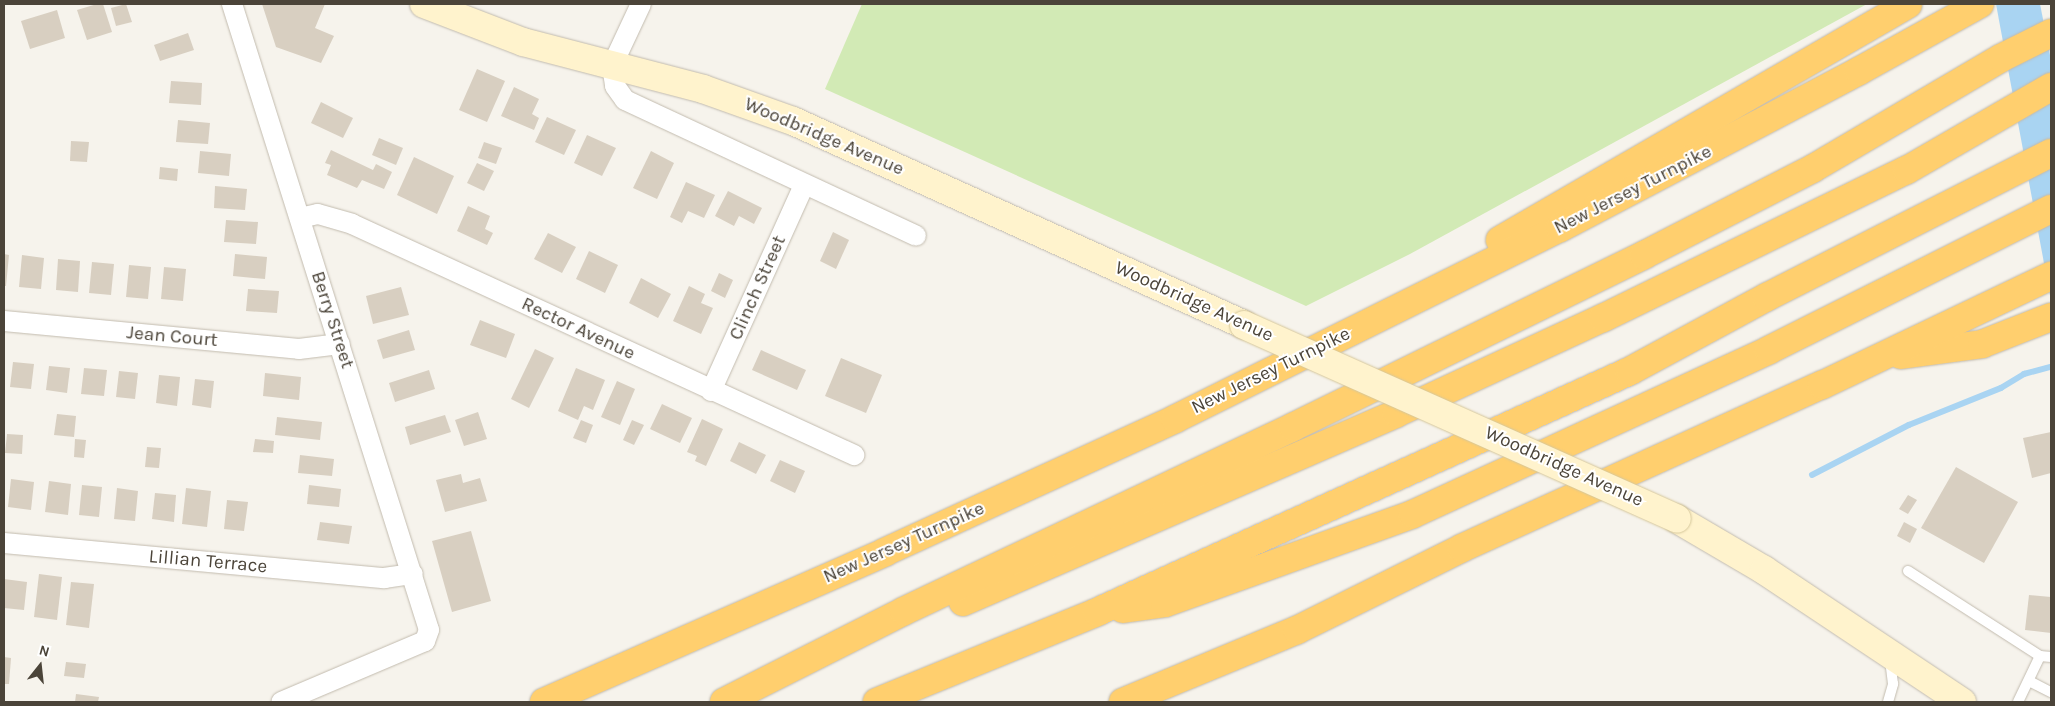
<!DOCTYPE html>
<html>
<head>
<meta charset="utf-8">
<style>
	body { margin:0 }
	#map { position:relative; width:2055px; height:706px; overflow:hidden; background:#f6f3ec; font-family:Karla,sans-serif }
	div>[style] { position:absolute }
	.green>* { inset:0; background:#d2eab5 }
	.water>* { inset:0; background:#a9d4f2 }
	.stream>* { height:5.5px; margin:-2.75px; padding:0 2.75px; transform-origin:2.75px; border-radius:2.75px; background:#a9d4f2 }
	.building>* { inset:0; background:#d8cfc1 }
	.roads { filter:drop-shadow(0 0 1px #c2bbae) drop-shadow(0 0 1px #c2bbae) }
	.lane>* { height:10px; margin:-5px; padding:0 5px; transform-origin:5px; border-radius:5px; background:#fff }
	.street>* { height:20px; margin:-10px; padding:0 10px; transform-origin:10px; border-radius:10px; background:#fff }
	.secondary>* { height:28px; margin:-14px; padding:0 14px; transform-origin:14px; border-radius:14px; background:#fff3cd }
	.highway>* { height:28px; margin:-14px; padding:0 14px; transform-origin:14px; border-radius:14px; background:#ffcf6e }
	.bridges { filter:drop-shadow(0 0 1px #d6c79b) drop-shadow(0 0 1px #d6c79b) }
	.secondary-bridge>* { height:28px; margin:-14px; padding:0 14px; transform-origin:14px; border-radius:14px; background:#fff3cd }
	span { translate:-50% -50%; white-space:nowrap; text-align:center; line-height:1.15; -webkit-text-stroke:4px #fff; paint-order:stroke }
	.street-label { font-size:19px; color:#4b4439 }
	.frame { position:absolute; inset:0; border:5px solid #4b4439; pointer-events:none }
	.north { position:absolute; left:15px; top:641px; width:50px; height:50px; -webkit-text-stroke:4px #fff; paint-order:stroke; rotate:16deg; font-size:14px; font-weight:700; line-height:20px; text-align:center; color:#4b4439 }
	.north::after { content:''; display:block; margin:auto; width:18px; height:22px; background:#4b4439; clip-path:polygon(50% 0,100% 100%,50% 72%,0 100%) }
</style>
</head>
<body>
<div id="map">
	<div class="green">
		<div style="clip-path:polygon(862px 4px,1867px 4px,1410px 254px,1306px 306px,825px 89px)"></div>
	</div>
	<div class="water">
		<div style="clip-path:polygon(1996px 4px,2040px 4px,2051px 60px,2051px 301px)"></div>
	</div>
	<div class="stream">
		<div style="left:1812px;top:475px;width:109px;rotate:-27.3deg"></div>
		<div style="left:1909px;top:425px;width:99px;rotate:-21.9deg"></div>
		<div style="left:2001px;top:388px;width:27px;rotate:-31deg"></div>
		<div style="left:2024px;top:374px;width:28px;rotate:-15deg"></div>
	</div>
	<div class="building">
		<div style="clip-path:polygon(97px 4px,103px 4px,112px 32px,87px 40px,77px 10px)"></div>
		<div style="clip-path:polygon(126px 4px,132px 22px,116px 26px,111px 8px)"></div>
		<div style="clip-path:polygon(262px 4px,325px 4px,315px 28px,334px 36px,321px 63px,276px 47px)"></div>
		<div style="clip-path:polygon(57px 10px,65px 38px,30px 49px,21px 21px)"></div>
		<div style="clip-path:polygon(188px 33px,194px 50px,160px 61px,154px 45px)"></div>
		<div style="clip-path:polygon(477px 69px,505px 81px,487px 122px,459px 110px)"></div>
		<div style="clip-path:polygon(171px 81px,202px 83px,201px 105px,169px 103px)"></div>
		<div style="clip-path:polygon(514px 87px,539px 99px,532px 114px,539px 118px,534px 130px,501px 116px)"></div>
		<div style="clip-path:polygon(321px 102px,353px 118px,343px 138px,311px 123px)"></div>
		<div style="clip-path:polygon(547px 117px,576px 130px,564px 155px,535px 142px)"></div>
		<div style="clip-path:polygon(178px 120px,210px 123px,208px 144px,176px 142px)"></div>
		<div style="clip-path:polygon(587px 135px,616px 148px,602px 176px,574px 163px)"></div>
		<div style="clip-path:polygon(379px 138px,403px 148px,396px 165px,372px 155px)"></div>
		<div style="clip-path:polygon(71px 141px,89px 142px,87px 162px,70px 161px)"></div>
		<div style="clip-path:polygon(484px 142px,502px 148px,496px 164px,478px 158px)"></div>
		<div style="clip-path:polygon(331px 150px,373px 170px,376px 164px,392px 172px,384px 189px,362px 180px,357px 188px,327px 175px,331px 165px,325px 163px)"></div>
		<div style="clip-path:polygon(200px 151px,231px 154px,229px 176px,198px 173px)"></div>
		<div style="clip-path:polygon(651px 151px,674px 163px,657px 199px,633px 188px)"></div>
		<div style="clip-path:polygon(414px 157px,454px 176px,437px 214px,397px 195px)"></div>
		<div style="clip-path:polygon(477px 163px,494px 171px,484px 191px,467px 183px)"></div>
		<div style="clip-path:polygon(160px 167px,178px 169px,177px 181px,159px 179px)"></div>
		<div style="clip-path:polygon(686px 182px,715px 195px,704px 218px,688px 211px,682px 223px,670px 217px)"></div>
		<div style="clip-path:polygon(215px 186px,247px 189px,245px 210px,214px 208px)"></div>
		<div style="clip-path:polygon(728px 191px,762px 208px,754px 224px,739px 216px,734px 226px,715px 216px)"></div>
		<div style="clip-path:polygon(468px 206px,490px 216px,485px 229px,493px 233px,487px 245px,457px 231px)"></div>
		<div style="clip-path:polygon(226px 220px,258px 222px,256px 244px,224px 242px)"></div>
		<div style="clip-path:polygon(833px 232px,849px 240px,836px 269px,820px 261px)"></div>
		<div style="clip-path:polygon(548px 233px,576px 247px,562px 273px,534px 259px)"></div>
		<div style="clip-path:polygon(589px 251px,618px 265px,605px 293px,576px 279px)"></div>
		<div style="clip-path:polygon(4px 254px,9px 255px,6px 286px,4px 286px)"></div>
		<div style="clip-path:polygon(235px 254px,267px 257px,265px 279px,233px 276px)"></div>
		<div style="clip-path:polygon(22px 255px,44px 258px,41px 289px,19px 287px)"></div>
		<div style="clip-path:polygon(58px 259px,80px 261px,78px 292px,56px 290px)"></div>
		<div style="clip-path:polygon(92px 262px,114px 264px,111px 295px,89px 293px)"></div>
		<div style="clip-path:polygon(129px 265px,151px 267px,148px 299px,126px 297px)"></div>
		<div style="clip-path:polygon(164px 267px,186px 269px,183px 301px,161px 299px)"></div>
		<div style="clip-path:polygon(719px 273px,733px 280px,725px 298px,711px 291px)"></div>
		<div style="clip-path:polygon(641px 278px,671px 294px,658px 318px,629px 303px)"></div>
		<div style="clip-path:polygon(689px 286px,705px 294px,701px 303px,713px 308px,701px 334px,673px 321px)"></div>
		<div style="clip-path:polygon(401px 287px,409px 315px,373px 324px,366px 296px)"></div>
		<div style="clip-path:polygon(248px 289px,279px 291px,277px 313px,246px 311px)"></div>
		<div style="clip-path:polygon(480px 320px,515px 334px,506px 358px,470px 345px)"></div>
		<div style="clip-path:polygon(409px 330px,415px 350px,383px 359px,377px 340px)"></div>
		<div style="clip-path:polygon(535px 349px,554px 358px,529px 408px,511px 399px)"></div>
		<div style="clip-path:polygon(761px 350px,806px 370px,797px 390px,752px 370px)"></div>
		<div style="clip-path:polygon(841px 358px,882px 375px,866px 413px,825px 396px)"></div>
		<div style="clip-path:polygon(13px 362px,34px 364px,31px 389px,10px 387px)"></div>
		<div style="clip-path:polygon(49px 366px,70px 368px,67px 393px,46px 390px)"></div>
		<div style="clip-path:polygon(84px 368px,107px 370px,104px 396px,81px 394px)"></div>
		<div style="clip-path:polygon(576px 368px,605px 380px,593px 410px,584px 406px,578px 420px,558px 411px)"></div>
		<div style="clip-path:polygon(429px 370px,435px 389px,395px 402px,389px 383px)"></div>
		<div style="clip-path:polygon(119px 371px,138px 373px,135px 399px,116px 397px)"></div>
		<div style="clip-path:polygon(265px 373px,301px 377px,299px 400px,263px 396px)"></div>
		<div style="clip-path:polygon(159px 375px,180px 377px,177px 406px,156px 403px)"></div>
		<div style="clip-path:polygon(195px 379px,214px 381px,211px 408px,192px 405px)"></div>
		<div style="clip-path:polygon(617px 381px,635px 389px,620px 425px,601px 417px)"></div>
		<div style="clip-path:polygon(662px 404px,692px 418px,680px 443px,650px 429px)"></div>
		<div style="clip-path:polygon(478px 412px,487px 439px,464px 446px,455px 420px)"></div>
		<div style="clip-path:polygon(57px 414px,76px 416px,74px 437px,54px 435px)"></div>
		<div style="clip-path:polygon(445px 415px,451px 432px,410px 445px,405px 427px)"></div>
		<div style="clip-path:polygon(277px 417px,322px 422px,320px 440px,275px 435px)"></div>
		<div style="clip-path:polygon(702px 419px,723px 429px,706px 466px,695px 461px,697px 456px,687px 452px)"></div>
		<div style="clip-path:polygon(581px 420px,593px 425px,586px 443px,573px 438px)"></div>
		<div style="clip-path:polygon(632px 420px,644px 425px,634px 445px,623px 440px)"></div>
		<div style="clip-path:polygon(2051px 432px,2051px 473px,2032px 478px,2023px 438px)"></div>
		<div style="clip-path:polygon(7px 434px,23px 435px,22px 454px,5px 453px)"></div>
		<div style="clip-path:polygon(75px 439px,86px 440px,84px 458px,74px 457px)"></div>
		<div style="clip-path:polygon(255px 439px,274px 441px,273px 453px,253px 452px)"></div>
		<div style="clip-path:polygon(739px 442px,766px 455px,756px 474px,730px 461px)"></div>
		<div style="clip-path:polygon(147px 447px,161px 448px,159px 468px,145px 467px)"></div>
		<div style="clip-path:polygon(300px 455px,334px 459px,332px 476px,298px 473px)"></div>
		<div style="clip-path:polygon(780px 460px,805px 471px,795px 493px,770px 481px)"></div>
		<div style="clip-path:polygon(1956px 467px,2018px 502px,1984px 563px,1921px 528px)"></div>
		<div style="clip-path:polygon(461px 474px,463px 483px,480px 478px,487px 501px,445px 512px,436px 480px)"></div>
		<div style="clip-path:polygon(11px 479px,34px 482px,31px 510px,8px 507px)"></div>
		<div style="clip-path:polygon(49px 481px,71px 484px,68px 515px,45px 512px)"></div>
		<div style="clip-path:polygon(82px 485px,102px 487px,99px 517px,79px 515px)"></div>
		<div style="clip-path:polygon(309px 485px,341px 489px,339px 507px,307px 504px)"></div>
		<div style="clip-path:polygon(117px 488px,138px 491px,135px 521px,114px 519px)"></div>
		<div style="clip-path:polygon(186px 488px,211px 491px,207px 527px,182px 524px)"></div>
		<div style="clip-path:polygon(155px 493px,176px 495px,174px 522px,152px 519px)"></div>
		<div style="clip-path:polygon(1908px 495px,1917px 500px,1908px 514px,1899px 509px)"></div>
		<div style="clip-path:polygon(227px 500px,248px 502px,244px 531px,224px 529px)"></div>
		<div style="clip-path:polygon(320px 522px,352px 526px,349px 544px,317px 540px)"></div>
		<div style="clip-path:polygon(1904px 522px,1917px 529px,1910px 543px,1897px 536px)"></div>
		<div style="clip-path:polygon(471px 531px,491px 601px,452px 612px,432px 541px)"></div>
		<div style="clip-path:polygon(39px 574px,62px 577px,57px 620px,34px 617px)"></div>
		<div style="clip-path:polygon(4px 579px,27px 582px,24px 610px,4px 608px)"></div>
		<div style="clip-path:polygon(71px 582px,94px 584px,89px 628px,66px 625px)"></div>
		<div style="clip-path:polygon(2029px 595px,2051px 597px,2051px 633px,2025px 630px)"></div>
		<div style="clip-path:polygon(4px 657px,11px 658px,9px 684px,4px 684px)"></div>
		<div style="clip-path:polygon(66px 662px,86px 664px,84px 678px,64px 676px)"></div>
		<div style="clip-path:polygon(76px 694px,99px 697px,98px 702px,75px 702px)"></div>
	</div>
	<div class="roads">
		<div class="lane">
			<div style="left:1908px;top:571px;width:157px;rotate:32.8deg"></div>
			<div style="left:2040px;top:656px;width:51px;rotate:115.6deg"></div>
			<div style="left:2040px;top:656px;width:11px;rotate:5deg"></div>
			<div style="left:2029px;top:681px;width:25px;rotate:27deg"></div>
			<div style="left:1888px;top:702px;width:19px;rotate:-74deg"></div>
			<div style="left:1893px;top:684px;width:26px;rotate:-97deg"></div>
		</div>
		<div class="street">
			<div style="left:232px;top:4px;width:656px;rotate:72.53deg"></div>
			<div style="left:429px;top:630px;width:12px;rotate:110deg"></div>
			<div style="left:425px;top:641px;width:156px;rotate:157deg"></div>
			<div style="left:641px;top:4px;width:68px;rotate:115.1deg"></div>
			<div style="left:612px;top:66px;width:20px;rotate:81deg"></div>
			<div style="left:615px;top:86px;width:17px;rotate:54deg"></div>
			<div style="left:625px;top:100px;width:321px;rotate:25deg"></div>
			<div style="left:300px;top:218px;width:18px;rotate:-13deg"></div>
			<div style="left:318px;top:214px;width:35px;rotate:16deg"></div>
			<div style="left:352px;top:224px;width:553px;rotate:24.71deg"></div>
			<div style="left:4px;top:321px;width:296px;rotate:5.4deg"></div>
			<div style="left:299px;top:349px;width:41px;rotate:-7deg"></div>
			<div style="left:711px;top:391px;width:226px;rotate:-65.7deg"></div>
			<div style="left:4px;top:543px;width:382px;rotate:5.3deg"></div>
			<div style="left:384px;top:578px;width:29px;rotate:-8deg"></div>
		</div>
		<div class="secondary">
			<div style="left:424px;top:4px;width:106px;rotate:21deg"></div>
			<div style="left:523px;top:42px;width:186px;rotate:14.6deg"></div>
			<div style="left:703px;top:89px;width:96px;rotate:19.6deg"></div>
			<div style="left:793px;top:121px;width:495px;rotate:24.3deg"></div>
			<div style="left:1677px;top:519px;width:101px;rotate:30.4deg"></div>
			<div style="left:1764px;top:570px;width:238px;rotate:33.7deg"></div>
		</div>
		<div class="highway">
			<div style="left:1500px;top:240px;width:471px;rotate:-30deg"></div>
			<div style="left:1901px;top:355px;width:82px;rotate:-7.7deg"></div>
			<div style="left:1982px;top:344px;width:74px;rotate:-21.4deg"></div>
			<div style="left:963px;top:602px;width:473px;rotate:-23.5deg"></div>
			<div style="left:1397px;top:413px;width:227px;rotate:-24.8deg"></div>
			<div style="left:1603px;top:318px;width:338px;rotate:-26deg"></div>
			<div style="left:1907px;top:170px;width:166px;rotate:-30deg"></div>
			<div style="left:1123px;top:609px;width:42px;rotate:-8.1deg"></div>
			<div style="left:1165px;top:603px;width:263px;rotate:-19.7deg"></div>
			<div style="left:1413px;top:514px;width:392px;rotate:-24.7deg"></div>
			<div style="left:1769px;top:350px;width:315px;rotate:-26.6deg"></div>
			<div style="left:544px;top:702px;width:373px;rotate:-23.7deg"></div>
			<div style="left:885px;top:552px;width:319px;rotate:-24.6deg"></div>
			<div style="left:1175px;top:419px;width:430px;rotate:-26.4deg"></div>
			<div style="left:1560px;top:228px;width:338px;rotate:-27.7deg"></div>
			<div style="left:1859px;top:71px;width:138px;rotate:-29deg"></div>
			<div style="left:724px;top:702px;width:202px;rotate:-26.8deg"></div>
			<div style="left:904px;top:611px;width:430px;rotate:-25.3deg"></div>
			<div style="left:1293px;top:427px;width:391px;rotate:-26.1deg"></div>
			<div style="left:1644px;top:255px;width:189px;rotate:-27.1deg"></div>
			<div style="left:1812px;top:169px;width:219px;rotate:-30.4deg"></div>
			<div style="left:2001px;top:58px;width:56px;rotate:-26.6deg"></div>
			<div style="left:877px;top:702px;width:238px;rotate:-22.2deg"></div>
			<div style="left:1097px;top:612px;width:585px;rotate:-24.33deg"></div>
			<div style="left:1630px;top:371px;width:156px;rotate:-28.4deg"></div>
			<div style="left:1767px;top:297px;width:318px;rotate:-26.9deg"></div>
			<div style="left:1123px;top:702px;width:188px;rotate:-22.5deg"></div>
			<div style="left:1297px;top:630px;width:184px;rotate:-26.4deg"></div>
			<div style="left:1462px;top:548px;width:395px;rotate:-24.4deg"></div>
			<div style="left:1822px;top:385px;width:254px;rotate:-25.5deg"></div>
		</div>
	</div>
	<div class="bridges">
		<div class="secondary-bridge">
			<div style="left:1244px;top:325px;width:474px;rotate:24.1deg"></div>
		</div>
	</div>
	<div class="street-label">
		<span style="left:824px;top:137px;rotate:23deg">Woodbridge Avenue</span>
		<span style="left:1633px;top:190px;rotate:-27deg">New Jersey Turnpike</span>
		<span style="left:758px;top:288px;rotate:-66deg">Clinch Street</span>
		<span style="left:1194px;top:302px;rotate:24deg">Woodbridge Avenue</span>
		<span style="left:332px;top:320px;rotate:72deg">Berry Street</span>
		<span style="left:578px;top:329px;rotate:25deg">Rector Avenue</span>
		<span style="left:172px;top:337px;rotate:5deg">Jean Court</span>
		<span style="left:1271px;top:371px;rotate:-26deg">New Jersey Turnpike</span>
		<span style="left:1564px;top:467px;rotate:24deg">Woodbridge Avenue</span>
		<span style="left:904px;top:543px;rotate:-24deg">New Jersey Turnpike</span>
		<span style="left:208px;top:562px;rotate:5deg">Lillian Terrace</span>
	</div>
	<div class="frame"></div>
	<div class="north">N</div>
</div>
</body>
</html>
